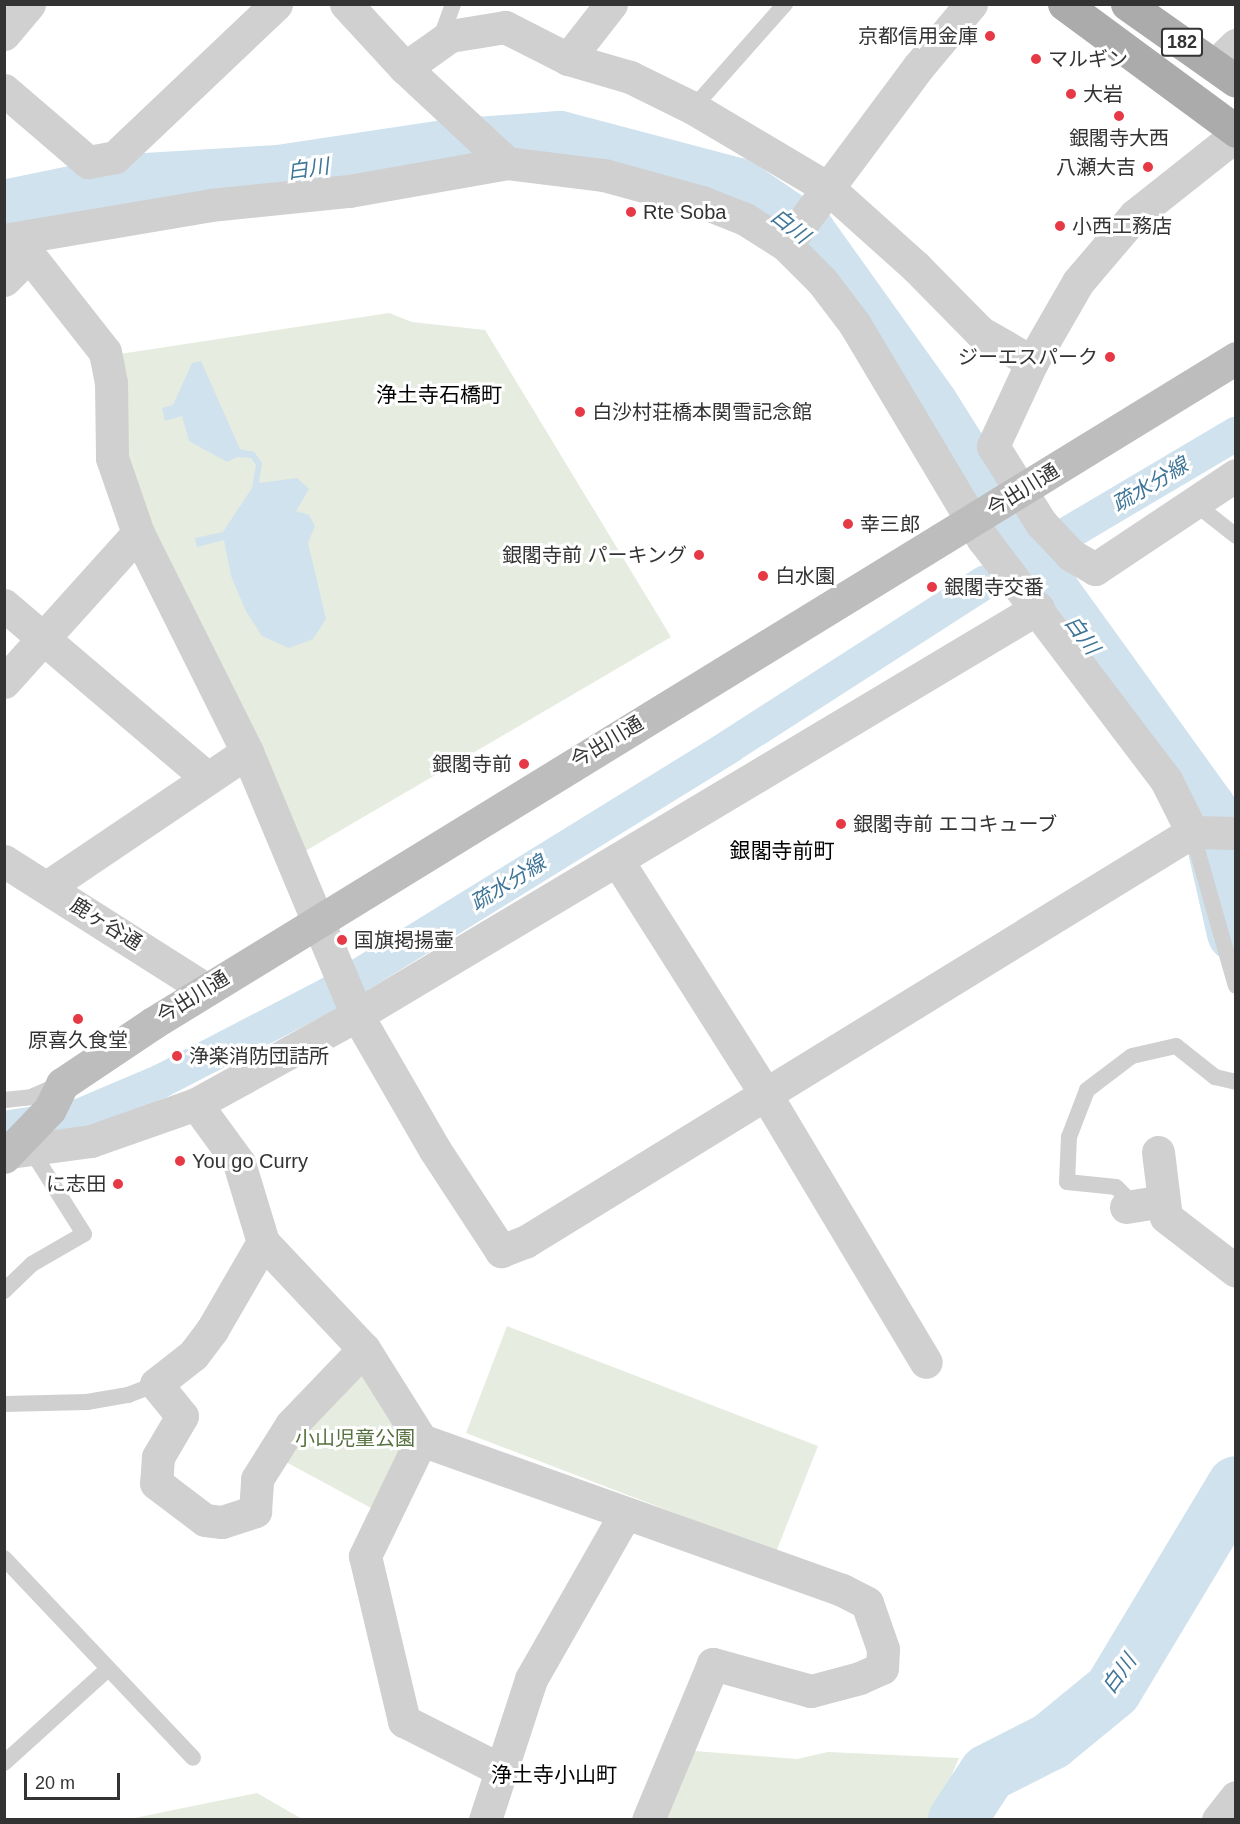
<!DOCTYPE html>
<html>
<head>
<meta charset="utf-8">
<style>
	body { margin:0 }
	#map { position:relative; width:1240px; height:1824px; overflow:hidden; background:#fff; font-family:Arial,"Noto Sans JP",sans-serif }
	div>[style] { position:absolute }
	.green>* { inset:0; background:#e6ecdf }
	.water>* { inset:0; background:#cfe2ee }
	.canal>* { height:34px; margin:-17px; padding:0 17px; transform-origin:17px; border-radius:17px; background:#cfe2ee }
	.river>* { height:58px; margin:-29px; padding:0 29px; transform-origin:29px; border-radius:29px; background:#cfe2ee }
	.service>* { height:16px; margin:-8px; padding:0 8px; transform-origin:8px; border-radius:8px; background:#d0d0d0 }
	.minor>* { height:33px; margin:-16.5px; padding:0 16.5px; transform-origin:16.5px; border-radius:16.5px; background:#d0d0d0 }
	.tertiary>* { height:33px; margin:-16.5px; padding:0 16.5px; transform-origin:16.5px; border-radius:16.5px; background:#d0d0d0 }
	.secondary>* { height:33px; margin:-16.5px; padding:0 16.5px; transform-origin:16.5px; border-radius:16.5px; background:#bdbdbd }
	.primary>* { height:33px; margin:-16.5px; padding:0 16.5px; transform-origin:16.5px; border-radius:16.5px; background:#ababab }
	.dots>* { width:16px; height:16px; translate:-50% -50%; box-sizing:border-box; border:3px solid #fff; border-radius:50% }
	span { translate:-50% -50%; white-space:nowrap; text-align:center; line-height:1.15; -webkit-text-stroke:6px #fff; paint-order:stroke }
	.shield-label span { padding:2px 4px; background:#fff; border:2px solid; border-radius:4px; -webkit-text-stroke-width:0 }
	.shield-label { font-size:18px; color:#333; font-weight:700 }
	.poi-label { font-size:20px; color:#333 }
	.right { translate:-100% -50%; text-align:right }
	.left { translate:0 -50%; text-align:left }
	.street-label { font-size:20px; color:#333 }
	.park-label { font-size:20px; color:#56703f }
	.water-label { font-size:21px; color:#3f7597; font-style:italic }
	.neighbourhood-label { font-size:21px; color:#000 }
	.frame { position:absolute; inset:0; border:6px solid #333; pointer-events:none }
	.scale { position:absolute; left:24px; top:1773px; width:96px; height:27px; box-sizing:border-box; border:3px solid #333; border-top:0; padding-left:8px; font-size:18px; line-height:21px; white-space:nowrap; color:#333; -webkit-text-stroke:4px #fff; paint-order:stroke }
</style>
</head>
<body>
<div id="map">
	<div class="green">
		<div style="clip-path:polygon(389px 313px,412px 322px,485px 330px,671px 637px,302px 853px,146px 527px,122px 452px,120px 354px)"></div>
		<div style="clip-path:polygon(507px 1326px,818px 1446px,776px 1552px,466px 1433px)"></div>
		<div style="clip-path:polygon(364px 1349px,421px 1440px,384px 1515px,273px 1455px)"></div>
		<div style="clip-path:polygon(695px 1751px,797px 1759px,828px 1752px,959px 1758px,933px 1819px,664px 1820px)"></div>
		<div style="clip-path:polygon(257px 1793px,302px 1819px,130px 1819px,178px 1809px)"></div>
	</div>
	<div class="water">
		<div style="clip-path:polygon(201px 361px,240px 449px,254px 452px,262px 463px,259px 483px,297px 478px,309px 489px,296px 511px,309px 515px,315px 526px,308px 543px,326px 619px,313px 639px,289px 648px,262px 636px,246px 611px,231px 576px,224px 540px,197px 547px,195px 538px,223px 532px,252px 488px,256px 465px,251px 458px,237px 457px,227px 462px,189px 441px,182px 416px,165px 421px,162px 408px,173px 405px,192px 363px)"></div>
	</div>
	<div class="canal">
		<div style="left:1065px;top:535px;width:199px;rotate:-30.6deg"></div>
		<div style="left:4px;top:1128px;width:76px;rotate:-9.1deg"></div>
		<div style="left:79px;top:1116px;width:89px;rotate:-23.1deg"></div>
		<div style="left:161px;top:1081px;width:189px;rotate:-27.4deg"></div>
		<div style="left:329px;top:994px;width:471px;rotate:-31.7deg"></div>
		<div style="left:730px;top:746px;width:303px;rotate:-32.7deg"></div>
	</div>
	<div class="river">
		<div style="left:4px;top:209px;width:129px;rotate:-11.7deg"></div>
		<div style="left:130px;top:183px;width:149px;rotate:-3.5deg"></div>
		<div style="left:279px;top:174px;width:173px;rotate:-8.6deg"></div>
		<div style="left:450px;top:148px;width:110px;rotate:-4.2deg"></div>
		<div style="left:560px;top:140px;width:184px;rotate:14.8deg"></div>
		<div style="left:738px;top:187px;width:85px;rotate:34.4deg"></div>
		<div style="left:808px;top:235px;width:210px;rotate:54.5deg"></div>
		<div style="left:930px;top:406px;width:176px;rotate:57.8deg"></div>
		<div style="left:1024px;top:555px;width:314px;rotate:54.2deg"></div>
		<div style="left:1208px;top:810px;width:126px;rotate:77.2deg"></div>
		<div style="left:957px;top:1820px;width:56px;rotate:-56.6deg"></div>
		<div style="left:988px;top:1773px;width:71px;rotate:-26.9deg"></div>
		<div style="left:1051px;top:1741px;width:80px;rotate:-39.4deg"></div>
		<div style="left:1113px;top:1690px;width:239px;rotate:-59deg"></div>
	</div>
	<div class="service">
		<div style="left:440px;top:40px;width:38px;rotate:-70deg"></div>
		<div style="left:693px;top:108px;width:139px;rotate:-48.5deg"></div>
		<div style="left:1193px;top:502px;width:55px;rotate:38.3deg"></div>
		<div style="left:1192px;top:832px;width:160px;rotate:74.1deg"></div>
		<div style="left:4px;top:1100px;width:27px;rotate:-6deg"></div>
		<div style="left:31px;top:1097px;width:30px;rotate:-24deg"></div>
		<div style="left:1135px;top:1206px;width:27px;rotate:-135deg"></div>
		<div style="left:1116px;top:1187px;width:49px;rotate:-174.2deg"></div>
		<div style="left:1067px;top:1182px;width:45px;rotate:-87.5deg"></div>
		<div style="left:1069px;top:1137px;width:50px;rotate:-69deg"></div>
		<div style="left:1087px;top:1090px;width:56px;rotate:-37.1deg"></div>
		<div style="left:1132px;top:1056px;width:45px;rotate:-12.8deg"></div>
		<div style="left:1176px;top:1046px;width:50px;rotate:38.5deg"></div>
		<div style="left:1215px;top:1077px;width:22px;rotate:13deg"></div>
		<div style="left:4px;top:1291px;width:39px;rotate:-44deg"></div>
		<div style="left:32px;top:1264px;width:60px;rotate:-30deg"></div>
		<div style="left:84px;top:1234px;width:99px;rotate:-122.2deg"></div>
		<div style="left:4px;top:1404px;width:83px;rotate:-1.4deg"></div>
		<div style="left:87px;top:1402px;width:42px;rotate:-9.7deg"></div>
		<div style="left:128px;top:1395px;width:30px;rotate:-21deg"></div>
		<div style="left:4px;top:1558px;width:275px;rotate:46.6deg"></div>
		<div style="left:4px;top:1763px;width:139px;rotate:-42.1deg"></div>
	</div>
	<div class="minor">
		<div style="left:346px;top:4px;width:87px;rotate:47.3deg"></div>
		<div style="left:405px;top:68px;width:139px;rotate:43deg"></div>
		<div style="left:4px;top:34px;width:39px;rotate:-50deg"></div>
		<div style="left:568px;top:59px;width:70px;rotate:-52deg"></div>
		<div style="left:1215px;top:65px;width:29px;rotate:-44deg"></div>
		<div style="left:405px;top:68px;width:55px;rotate:-35.4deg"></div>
		<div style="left:450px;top:36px;width:56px;rotate:-9.3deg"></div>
		<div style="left:505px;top:27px;width:71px;rotate:26.9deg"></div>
		<div style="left:568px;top:59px;width:65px;rotate:16.2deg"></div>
		<div style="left:630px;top:77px;width:70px;rotate:26.2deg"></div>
		<div style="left:693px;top:108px;width:157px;rotate:30.7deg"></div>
		<div style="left:828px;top:188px;width:152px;rotate:-53.3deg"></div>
		<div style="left:919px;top:66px;width:81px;rotate:-50deg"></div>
		<div style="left:4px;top:90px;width:111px;rotate:40.6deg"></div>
		<div style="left:88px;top:162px;width:27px;rotate:-10deg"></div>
		<div style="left:115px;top:157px;width:222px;rotate:-43.5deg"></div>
		<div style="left:1236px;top:135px;width:129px;rotate:141.6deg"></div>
		<div style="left:1135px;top:215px;width:88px;rotate:130.4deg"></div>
		<div style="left:1078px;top:282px;width:92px;rotate:119.9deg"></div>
		<div style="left:1032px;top:362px;width:93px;rotate:114.9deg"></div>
		<div style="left:993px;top:446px;width:91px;rotate:58.1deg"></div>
		<div style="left:1041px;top:523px;width:44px;rotate:46.8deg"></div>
		<div style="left:1071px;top:555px;width:28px;rotate:30deg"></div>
		<div style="left:1095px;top:569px;width:169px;rotate:-33.7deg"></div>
		<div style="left:4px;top:240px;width:209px;rotate:-9.6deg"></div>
		<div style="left:210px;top:205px;width:140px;rotate:-5.8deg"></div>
		<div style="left:349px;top:191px;width:160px;rotate:-10deg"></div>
		<div style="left:507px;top:163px;width:98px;rotate:7.1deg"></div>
		<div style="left:604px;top:175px;width:102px;rotate:15.4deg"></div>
		<div style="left:702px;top:202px;width:46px;rotate:21.6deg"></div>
		<div style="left:745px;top:219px;width:49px;rotate:32.4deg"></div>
		<div style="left:786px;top:245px;width:51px;rotate:45deg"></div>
		<div style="left:822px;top:281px;width:53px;rotate:52.7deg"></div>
		<div style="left:854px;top:323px;width:252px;rotate:59.2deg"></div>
		<div style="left:983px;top:539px;width:303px;rotate:52.8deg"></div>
		<div style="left:1166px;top:780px;width:58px;rotate:63.4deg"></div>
		<div style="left:1192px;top:832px;width:44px;rotate:1.3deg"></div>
		<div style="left:786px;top:245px;width:71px;rotate:-53.6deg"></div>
		<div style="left:828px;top:188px;width:118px;rotate:41.9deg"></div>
		<div style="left:916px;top:267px;width:91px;rotate:45.4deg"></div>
		<div style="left:980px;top:332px;width:60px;rotate:30deg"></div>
		<div style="left:29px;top:255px;width:123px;rotate:51.9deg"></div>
		<div style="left:105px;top:352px;width:32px;rotate:79deg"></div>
		<div style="left:111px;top:383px;width:75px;rotate:89.2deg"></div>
		<div style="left:112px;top:458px;width:79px;rotate:70.9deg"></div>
		<div style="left:138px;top:533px;width:245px;rotate:63.5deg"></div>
		<div style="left:247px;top:752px;width:285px;rotate:67.3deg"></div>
		<div style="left:357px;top:1015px;width:184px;rotate:151.1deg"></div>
		<div style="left:196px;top:1104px;width:73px;rotate:53.9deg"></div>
		<div style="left:239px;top:1163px;width:83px;rotate:73.1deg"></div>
		<div style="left:263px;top:1242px;width:147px;rotate:46.7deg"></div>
		<div style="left:364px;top:1349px;width:107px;rotate:57.9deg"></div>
		<div style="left:421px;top:1440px;width:447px;rotate:19.6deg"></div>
		<div style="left:842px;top:1590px;width:28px;rotate:27deg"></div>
		<div style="left:867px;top:1603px;width:49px;rotate:70.8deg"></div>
		<div style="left:883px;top:1649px;width:19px;rotate:93deg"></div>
		<div style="left:882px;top:1668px;width:24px;rotate:156deg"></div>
		<div style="left:860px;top:1678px;width:51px;rotate:165.1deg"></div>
		<div style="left:811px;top:1691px;width:102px;rotate:-164.6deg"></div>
		<div style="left:713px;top:1664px;width:169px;rotate:112.6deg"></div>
		<div style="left:4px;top:280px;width:35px;rotate:-45deg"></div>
		<div style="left:29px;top:255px;width:19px;rotate:-96deg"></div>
		<div style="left:4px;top:605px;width:267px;rotate:40.4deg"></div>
		<div style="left:1038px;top:608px;width:793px;rotate:149.14deg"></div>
		<div style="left:357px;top:1015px;width:156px;rotate:60deg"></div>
		<div style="left:435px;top:1150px;width:121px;rotate:56.8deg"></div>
		<div style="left:501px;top:1251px;width:26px;rotate:-21deg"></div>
		<div style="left:525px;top:1242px;width:783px;rotate:-31.58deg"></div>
		<div style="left:4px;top:682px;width:200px;rotate:-48deg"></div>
		<div style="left:617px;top:860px;width:278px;rotate:57.6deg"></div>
		<div style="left:766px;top:1095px;width:311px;rotate:59.1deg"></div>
		<div style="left:47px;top:887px;width:241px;rotate:-34deg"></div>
		<div style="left:10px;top:1152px;width:82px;rotate:-7.7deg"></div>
		<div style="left:91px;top:1141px;width:111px;rotate:-19.4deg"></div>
		<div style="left:1158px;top:1152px;width:65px;rotate:83deg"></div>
		<div style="left:1166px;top:1217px;width:88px;rotate:37.6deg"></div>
		<div style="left:1126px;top:1207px;width:38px;rotate:-9deg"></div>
		<div style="left:263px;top:1242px;width:102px;rotate:120.1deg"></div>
		<div style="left:212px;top:1330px;width:31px;rotate:127deg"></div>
		<div style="left:193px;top:1355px;width:47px;rotate:141.9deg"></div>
		<div style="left:156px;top:1384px;width:41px;rotate:50.9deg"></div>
		<div style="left:182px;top:1416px;width:48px;rotate:120.3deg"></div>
		<div style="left:158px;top:1457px;width:26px;rotate:94deg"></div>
		<div style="left:156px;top:1483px;width:61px;rotate:37.1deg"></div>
		<div style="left:205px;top:1520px;width:17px;rotate:7deg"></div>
		<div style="left:222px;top:1522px;width:35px;rotate:-18deg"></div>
		<div style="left:255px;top:1511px;width:32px;rotate:-86deg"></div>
		<div style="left:257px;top:1479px;width:64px;rotate:-57.8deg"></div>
		<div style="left:291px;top:1425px;width:105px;rotate:-46.2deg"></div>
		<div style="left:421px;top:1440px;width:129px;rotate:115.8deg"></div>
		<div style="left:365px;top:1556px;width:170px;rotate:76.7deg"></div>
		<div style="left:404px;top:1721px;width:106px;rotate:26.8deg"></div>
		<div style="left:485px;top:1820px;width:148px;rotate:-71.9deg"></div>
		<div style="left:531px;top:1679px;width:190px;rotate:-60.3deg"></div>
		<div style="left:1218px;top:1820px;width:29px;rotate:-52deg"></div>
	</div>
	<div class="tertiary">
		<div style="left:4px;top:861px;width:239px;rotate:32.4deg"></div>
	</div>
	<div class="secondary">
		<div style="left:4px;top:1157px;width:66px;rotate:-46.2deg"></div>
		<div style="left:50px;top:1109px;width:28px;rotate:-64deg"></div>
		<div style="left:62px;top:1084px;width:110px;rotate:-33.8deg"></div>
		<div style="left:153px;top:1023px;width:1271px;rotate:-31.55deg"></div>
	</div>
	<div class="primary">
		<div style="left:1064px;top:4px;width:214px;rotate:36.4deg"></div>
		<div style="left:1127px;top:4px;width:133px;rotate:35.2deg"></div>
	</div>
	<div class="dots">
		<div style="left:990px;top:36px;background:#e63946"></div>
		<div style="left:1036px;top:59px;background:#e63946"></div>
		<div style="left:1071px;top:94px;background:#e63946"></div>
		<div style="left:1119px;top:116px;background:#e63946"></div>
		<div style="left:1148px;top:167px;background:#e63946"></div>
		<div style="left:631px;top:212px;background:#e63946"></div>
		<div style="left:1060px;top:226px;background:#e63946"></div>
		<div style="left:1110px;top:357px;background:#e63946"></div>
		<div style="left:580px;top:412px;background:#e63946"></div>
		<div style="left:848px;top:524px;background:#e63946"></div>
		<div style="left:699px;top:555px;background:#e63946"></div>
		<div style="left:763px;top:576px;background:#e63946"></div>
		<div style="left:932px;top:587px;background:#e63946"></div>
		<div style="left:524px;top:764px;background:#e63946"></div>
		<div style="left:841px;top:824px;background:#e63946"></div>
		<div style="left:342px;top:940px;background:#e63946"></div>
		<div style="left:78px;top:1019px;background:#e63946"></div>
		<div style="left:177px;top:1056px;background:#e63946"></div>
		<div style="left:180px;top:1161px;background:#e63946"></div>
		<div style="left:118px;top:1184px;background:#e63946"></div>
	</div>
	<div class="shield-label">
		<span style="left:1182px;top:42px">182</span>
	</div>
	<div class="poi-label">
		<span class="right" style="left:978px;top:36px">京都信用金庫</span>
		<span class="left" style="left:1048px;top:59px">マルギン</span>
		<span class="left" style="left:1083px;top:94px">大岩</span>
		<span style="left:1119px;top:138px">銀閣寺大西</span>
		<span class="right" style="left:1136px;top:167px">八瀬大吉</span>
		<span class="left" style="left:643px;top:212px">Rte Soba</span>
		<span class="left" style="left:1072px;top:226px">小西工務店</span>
		<span class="right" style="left:1098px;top:357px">ジーエスパーク</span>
		<span class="left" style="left:592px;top:412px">白沙村荘橋本関雪記念館</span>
		<span class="left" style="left:860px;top:524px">幸三郎</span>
		<span class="right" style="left:687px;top:555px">銀閣寺前 パーキング</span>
		<span class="left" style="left:775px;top:576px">白水園</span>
		<span class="left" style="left:944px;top:587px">銀閣寺交番</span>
		<span class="right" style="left:512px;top:764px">銀閣寺前</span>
		<span class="left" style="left:853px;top:824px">銀閣寺前 エコキューブ</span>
		<span class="left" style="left:354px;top:940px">国旗掲揚壷</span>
		<span style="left:78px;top:1040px">原喜久食堂</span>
		<span class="left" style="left:189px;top:1056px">浄楽消防団詰所</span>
		<span class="left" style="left:192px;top:1161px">You go Curry</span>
		<span class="right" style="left:106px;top:1184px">に志田</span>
	</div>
	<div class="street-label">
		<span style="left:1023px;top:490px;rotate:-32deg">今出川通</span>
		<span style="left:607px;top:742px;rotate:-31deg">今出川通</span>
		<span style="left:106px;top:924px;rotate:32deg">鹿ヶ谷通</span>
		<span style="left:193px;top:997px;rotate:-32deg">今出川通</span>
	</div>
	<div class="park-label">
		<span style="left:355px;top:1438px">小山児童公園</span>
	</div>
	<div class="water-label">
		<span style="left:308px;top:169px;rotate:-8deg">白川</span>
		<span style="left:790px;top:226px;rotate:38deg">白川</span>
		<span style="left:1150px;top:485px;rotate:-31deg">疏水分線</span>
		<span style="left:1082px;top:635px;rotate:54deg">白川</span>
		<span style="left:508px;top:883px;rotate:-32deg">疏水分線</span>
		<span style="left:1119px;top:1674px;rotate:-54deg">白川</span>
	</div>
	<div class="neighbourhood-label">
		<span style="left:439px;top:395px">浄土寺石橋町</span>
		<span style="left:782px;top:851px">銀閣寺前町</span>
		<span style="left:554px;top:1775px">浄土寺小山町</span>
	</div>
	<div class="frame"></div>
	<div class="scale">20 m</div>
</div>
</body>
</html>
